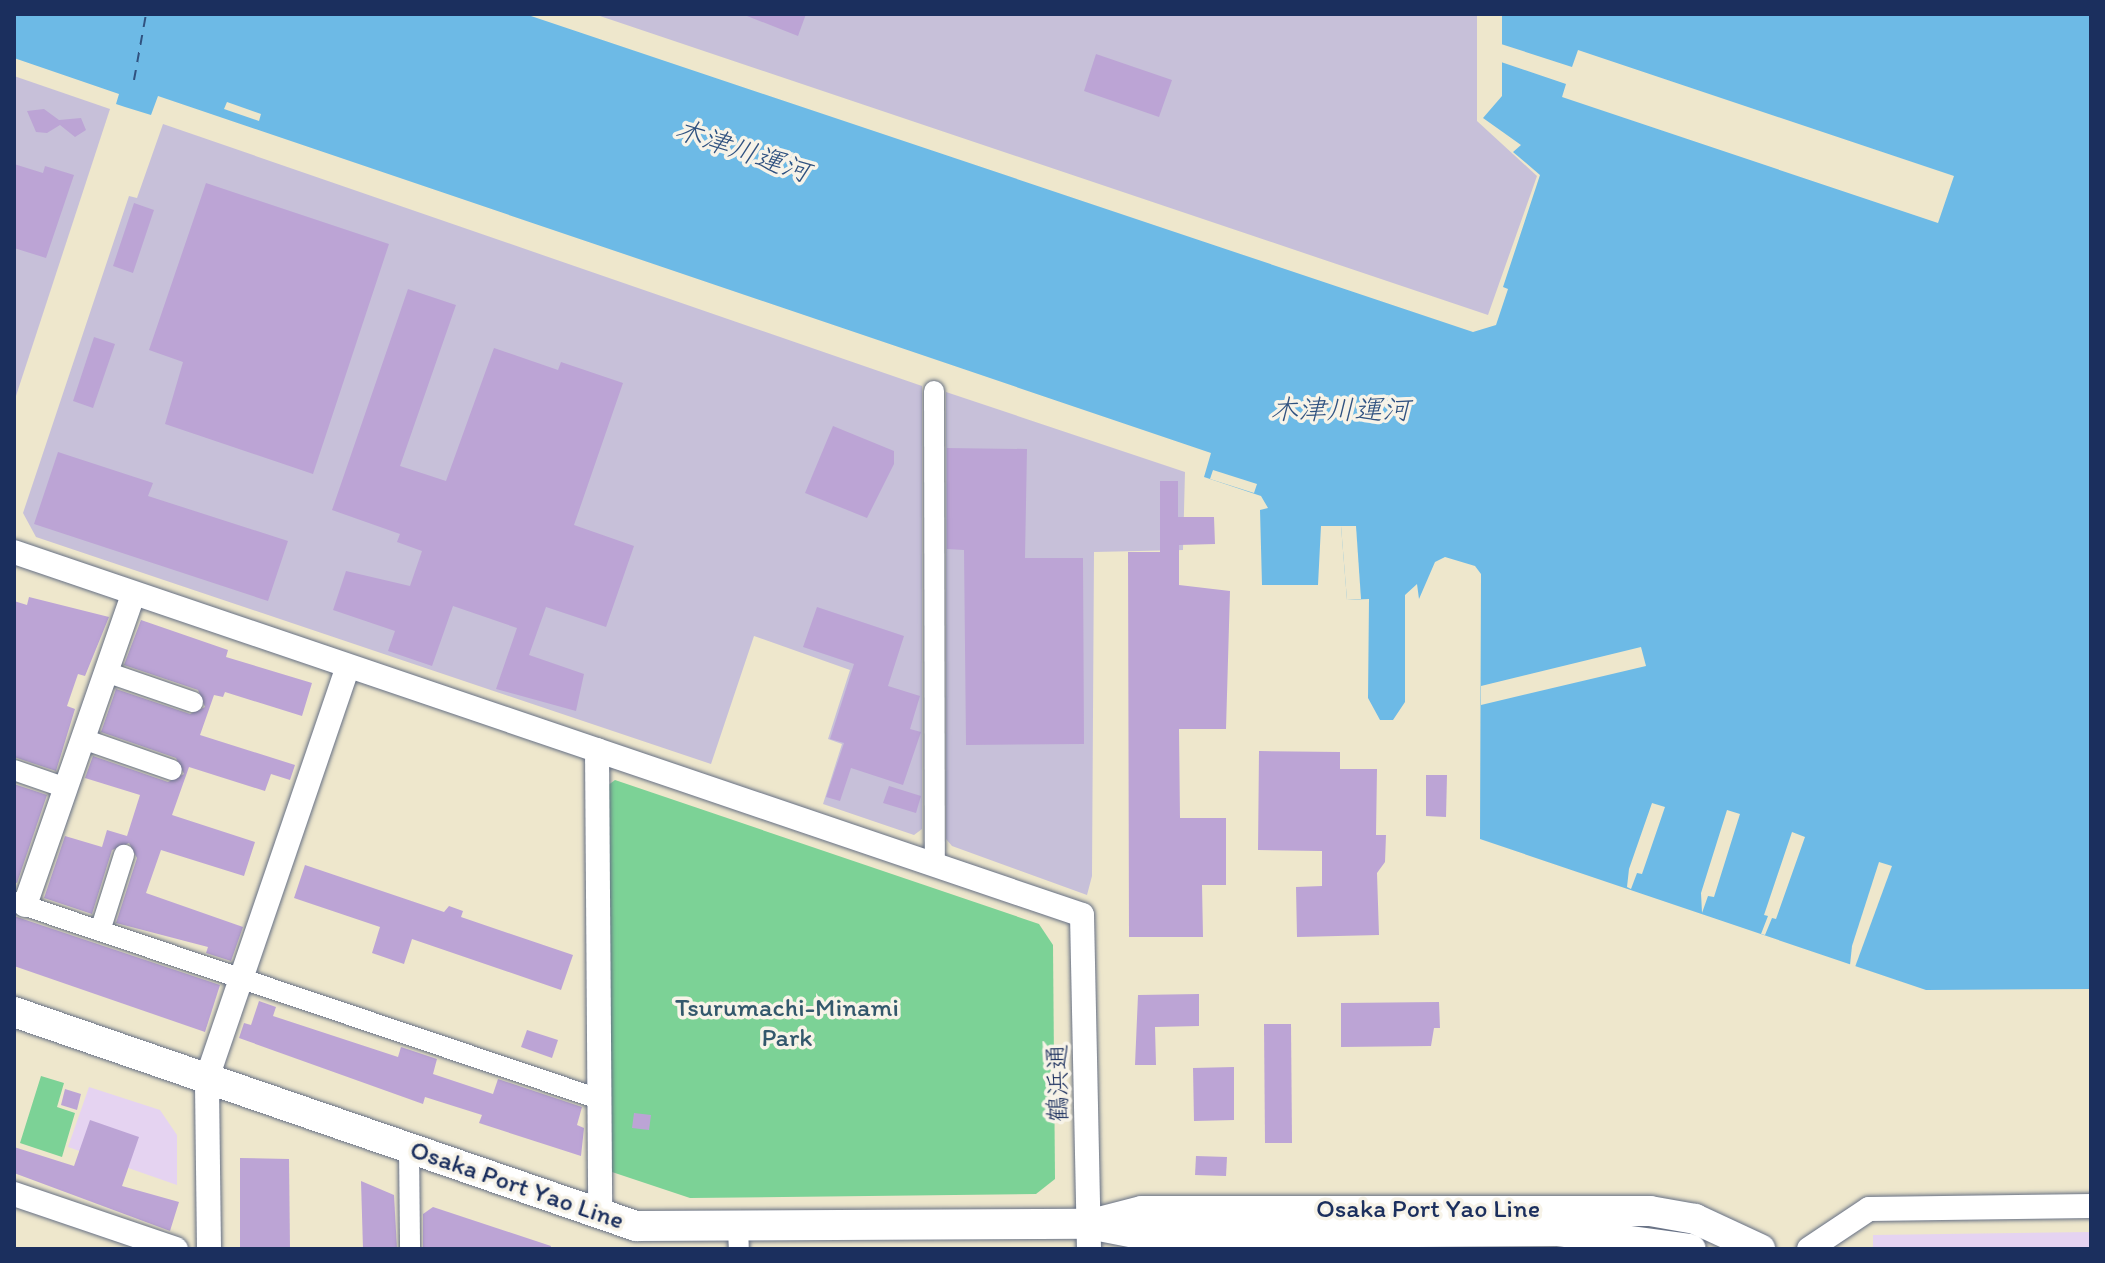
<!DOCTYPE html>
<html>
<head>
<meta charset="utf-8">
<style>
	body { margin:0 }
	#map { position:relative; width:2105px; height:1263px; overflow:hidden; background:#eee7cc; font-family:Itim,"Klee One",sans-serif }
	div>[style] { position:absolute }
	.built>* { inset:0; background:#e5d3f1 }
	.industrial>* { inset:0; background:#c7c0d9 }
	.green>* { inset:0; background:#7cd296 }
	.water>* { inset:0; background:#6dbae6 }
	.pier>* { inset:0; background:#eee7cc }
	.ferry>* { height:2px; margin-top:-1px; transform-origin:0; background:repeating-linear-gradient(90deg,#305280 0 10px,transparent 0 18px) }
	.building>* { inset:0; background:#bca4d5 }
	.roads { filter:drop-shadow(0 0 2px #656f84) drop-shadow(0 0 2px #656f84) }
	.minor>* { height:20px; margin:-10px; padding:0 10px; transform-origin:10px; border-radius:10px; background:#fff }
	.tertiary>* { height:24px; margin:-12px; padding:0 12px; transform-origin:12px; border-radius:12px; background:#fff }
	.primary>* { height:30px; margin:-15px; padding:0 15px; transform-origin:15px; border-radius:15px; background:#fff }
	span { translate:-50% -50%; white-space:nowrap; text-align:center; line-height:1.15; -webkit-text-stroke:7px #f7f3e8; paint-order:stroke }
	.park-label { font-size:26px; color:#33586c }
	.street-label { font-size:26px; color:#1b2f5e }
	.water-label { font-size:28px; color:#305280; font-style:italic }
	.frame { position:absolute; inset:0; border:16px solid #1b2f5e; pointer-events:none }
</style>
</head>
<body>
<div id="map">
	<div class="built">
		<div style="clip-path:polygon(89px 1087px,160px 1110px,177px 1135px,177px 1185px,68px 1147px)"></div>
		<div style="clip-path:polygon(2091px 1232px,2091px 1249px,1873px 1249px,1873px 1235px)"></div>
	</div>
	<div class="industrial">
		<div style="clip-path:polygon(594px 14px,1477px 14px,1477px 121px,1537px 176px,1488px 315px)"></div>
		<div style="clip-path:polygon(14px 76px,110px 109px,14px 402px)"></div>
		<div style="clip-path:polygon(163px 124px,922px 386px,922px 829px,914px 835px,823px 804px,842px 744px,828px 739px,850px 670px,754px 636px,711px 764px,36px 537px,23px 513px,129px 196px,137px 198px)"></div>
		<div style="clip-path:polygon(946px 392px,1185px 472px,1183px 550px,1094px 552px,1092px 876px,1087px 895px,952px 846px,946px 839px)"></div>
	</div>
	<div class="green">
		<div style="clip-path:polygon(615px 780px,1039px 924px,1053px 945px,1055px 1179px,1036px 1194px,690px 1198px,612px 1172px,607px 786px)"></div>
		<div style="clip-path:polygon(41px 1076px,64px 1083px,57px 1107px,75px 1113px,62px 1157px,20px 1143px)"></div>
	</div>
	<div class="water">
		<div style="clip-path:polygon(14px 14px,525px 14px,1473px 332px,1496px 325px,1508px 289px,1503px 287px,1540px 175px,1513px 152px,1521px 145px,1483px 118px,1502px 96px,1502px 14px,2091px 14px,2091px 989px,1926px 990px,1480px 839px,1481px 574px,1475px 566px,1445px 557px,1435px 562px,1419px 599px,1417px 584px,1405px 595px,1405px 702px,1393px 720px,1380px 720px,1368px 698px,1369px 599px,1347px 600px,1341px 526px,1321px 526px,1318px 585px,1262px 585px,1260px 510px,1268px 508px,1261px 496px,1204px 477px,1211px 453px,158px 96px,151px 115px,125px 107px,116px 104px,119px 94px,14px 58px)"></div>
	</div>
	<div class="pier">
		<div style="clip-path:polygon(1501px 44px,1572px 67px,1578px 50px,1954px 176px,1938px 223px,1562px 97px,1566px 84px,1501px 62px)"></div>
		<div style="clip-path:polygon(227px 102px,261px 114px,259px 121px,224px 109px)"></div>
		<div style="clip-path:polygon(1213px 470px,1257px 484px,1254px 493px,1210px 479px)"></div>
		<div style="clip-path:polygon(1341px 526px,1356px 526px,1361px 599px,1347px 600px)"></div>
		<div style="clip-path:polygon(1641px 647px,1646px 666px,1481px 705px,1481px 686px)"></div>
		<div style="clip-path:polygon(1652px 803px,1665px 807px,1642px 874px,1637px 873px,1631px 889px,1627px 887px,1629px 869px)"></div>
		<div style="clip-path:polygon(1727px 810px,1740px 814px,1714px 897px,1708px 896px,1702px 913px,1701px 893px)"></div>
		<div style="clip-path:polygon(1792px 832px,1805px 837px,1776px 919px,1772px 918px,1765px 935px,1761px 934px,1768px 916px,1764px 915px)"></div>
		<div style="clip-path:polygon(1879px 862px,1892px 866px,1855px 967px,1850px 965px,1852px 946px)"></div>
	</div>
	<div class="ferry">
		<div style="left:134px;top:80px;width:67px;rotate:-79.7deg"></div>
	</div>
	<div class="building">
		<div style="clip-path:polygon(742px 14px,806px 14px,798px 36px)"></div>
		<div style="clip-path:polygon(1096px 54px,1172px 80px,1159px 117px,1084px 91px)"></div>
		<div style="clip-path:polygon(44px 109px,59px 120px,81px 118px,86px 130px,75px 137px,60px 125px,47px 133px,36px 132px,27px 111px)"></div>
		<div style="clip-path:polygon(14px 164px,43px 173px,45px 166px,74px 175px,46px 258px,14px 248px)"></div>
		<div style="clip-path:polygon(206px 183px,389px 244px,313px 474px,165px 424px,183px 362px,149px 350px)"></div>
		<div style="clip-path:polygon(134px 203px,154px 210px,133px 273px,113px 266px)"></div>
		<div style="clip-path:polygon(408px 289px,456px 305px,400px 466px,446px 481px,494px 348px,558px 370px,561px 362px,623px 383px,574px 525px,634px 546px,606px 627px,546px 607px,529px 655px,584px 674px,576px 711px,496px 689px,517px 628px,453px 606px,432px 666px,388px 651px,395px 631px,333px 610px,346px 571px,410px 586px,422px 551px,397px 542px,400px 534px,332px 510px)"></div>
		<div style="clip-path:polygon(94px 337px,115px 344px,93px 408px,73px 401px)"></div>
		<div style="clip-path:polygon(833px 426px,894px 451px,894px 464px,867px 518px,805px 493px)"></div>
		<div style="clip-path:polygon(947px 448px,1027px 449px,1025px 558px,1083px 558px,1084px 744px,966px 745px,964px 550px,947px 549px)"></div>
		<div style="clip-path:polygon(58px 452px,153px 483px,148px 496px,288px 541px,268px 601px,34px 524px)"></div>
		<div style="clip-path:polygon(1160px 481px,1178px 481px,1178px 517px,1214px 517px,1215px 544px,1179px 545px,1179px 585px,1230px 591px,1226px 729px,1179px 729px,1180px 818px,1226px 818px,1226px 885px,1202px 885px,1203px 937px,1129px 937px,1128px 552px,1160px 552px)"></div>
		<div style="clip-path:polygon(29px 597px,109px 617px,85px 676px,78px 674px,67px 706px,75px 709px,56px 771px,14px 757px,14px 601px,27px 605px)"></div>
		<div style="clip-path:polygon(817px 607px,904px 636px,888px 686px,920px 696px,910px 729px,921px 732px,903px 785px,851px 768px,840px 801px,826px 797px,844px 743px,830px 739px,854px 664px,803px 647px)"></div>
		<div style="clip-path:polygon(141px 620px,228px 650px,226px 657px,312px 683px,302px 716px,225px 692px,223px 697px,214px 695px,200px 735px,295px 765px,290px 780px,271px 774px,265px 791px,189px 767px,172px 815px,255px 842px,244px 876px,161px 850px,146px 893px,243px 927px,231px 961px,206px 953px,208px 947px,116px 923px,137px 858px,129px 843px,112px 850px,92px 914px,44px 898px,65px 836px,102px 847px,107px 830px,127px 836px,140px 795px,85px 778px,93px 756px,168px 782px,184px 774px,176px 758px,101px 732px,116px 689px,190px 714px,205px 707px,198px 690px,124px 665px)"></div>
		<div style="clip-path:polygon(1259px 751px,1340px 752px,1340px 769px,1377px 769px,1376px 835px,1386px 835px,1385px 862px,1377px 873px,1379px 935px,1297px 937px,1296px 887px,1322px 886px,1322px 851px,1258px 850px)"></div>
		<div style="clip-path:polygon(1426px 775px,1447px 775px,1446px 817px,1426px 816px)"></div>
		<div style="clip-path:polygon(14px 784px,47px 795px,17px 883px,14px 882px)"></div>
		<div style="clip-path:polygon(889px 786px,921px 796px,916px 813px,883px 803px)"></div>
		<div style="clip-path:polygon(305px 865px,444px 912px,449px 906px,463px 911px,461px 917px,573px 955px,561px 990px,412px 939px,404px 964px,372px 953px,380px 927px,294px 898px)"></div>
		<div style="clip-path:polygon(14px 916px,220px 985px,205px 1032px,14px 966px)"></div>
		<div style="clip-path:polygon(1199px 994px,1199px 1026px,1155px 1027px,1156px 1065px,1135px 1065px,1138px 995px)"></div>
		<div style="clip-path:polygon(259px 1001px,276px 1007px,273px 1016px,398px 1057px,401px 1047px,437px 1059px,433px 1074px,493px 1094px,498px 1079px,582px 1107px,577px 1125px,584px 1128px,581px 1156px,479px 1123px,482px 1115px,425px 1097px,423px 1104px,239px 1038px,244px 1023px,251px 1025px)"></div>
		<div style="clip-path:polygon(1439px 1002px,1440px 1028px,1434px 1028px,1431px 1046px,1341px 1047px,1341px 1003px)"></div>
		<div style="clip-path:polygon(1264px 1024px,1291px 1024px,1292px 1143px,1265px 1143px)"></div>
		<div style="clip-path:polygon(527px 1030px,558px 1040px,552px 1058px,521px 1047px)"></div>
		<div style="clip-path:polygon(1234px 1067px,1234px 1120px,1194px 1121px,1193px 1068px)"></div>
		<div style="clip-path:polygon(65px 1089px,81px 1094px,77px 1110px,61px 1105px)"></div>
		<div style="clip-path:polygon(634px 1113px,651px 1115px,649px 1130px,632px 1128px)"></div>
		<div style="clip-path:polygon(90px 1120px,139px 1137px,122px 1186px,179px 1202px,170px 1231px,14px 1173px,14px 1147px,74px 1166px)"></div>
		<div style="clip-path:polygon(1196px 1156px,1227px 1157px,1226px 1176px,1195px 1175px)"></div>
		<div style="clip-path:polygon(240px 1158px,289px 1159px,290px 1249px,240px 1249px)"></div>
		<div style="clip-path:polygon(361px 1181px,394px 1195px,397px 1249px,363px 1249px)"></div>
		<div style="clip-path:polygon(433px 1207px,551px 1246px,550px 1249px,423px 1249px,423px 1214px)"></div>
	</div>
	<div class="roads">
		<div class="minor">
			<div style="left:934px;top:391px;width:473px;rotate:89.9deg"></div>
			<div style="left:106px;top:672px;width:92px;rotate:19deg"></div>
			<div style="left:83px;top:739px;width:94px;rotate:19.2deg"></div>
			<div style="left:14px;top:770px;width:55px;rotate:19.1deg"></div>
			<div style="left:14px;top:902px;width:617px;rotate:18.61deg"></div>
			<div style="left:100px;top:931px;width:80px;rotate:-72.5deg"></div>
			<div style="left:409px;top:1147px;width:102px;rotate:89.4deg"></div>
			<div style="left:738px;top:1226px;width:23px;rotate:88deg"></div>
		</div>
		<div class="tertiary">
			<div style="left:14px;top:552px;width:1128px;rotate:18.77deg"></div>
			<div style="left:1082px;top:915px;width:334px;rotate:88.8deg"></div>
			<div style="left:597px;top:750px;width:463px;rotate:89.6deg"></div>
			<div style="left:25px;top:905px;width:329px;rotate:-70.8deg"></div>
			<div style="left:14px;top:1194px;width:171px;rotate:18.8deg"></div>
			<div style="left:209px;top:1249px;width:171px;rotate:-90.7deg"></div>
			<div style="left:207px;top:1078px;width:435px;rotate:-71.1deg"></div>
			<div style="left:1809px;top:1249px;width:72px;rotate:-33.7deg"></div>
			<div style="left:1869px;top:1209px;width:222px;rotate:-0.8deg"></div>
		</div>
		<div class="primary">
			<div style="left:14px;top:1012px;width:658px;rotate:18.99deg"></div>
			<div style="left:636px;top:1226px;width:453px;rotate:-0.3deg"></div>
			<div style="left:1089px;top:1224px;width:52px;rotate:11.1deg"></div>
			<div style="left:1140px;top:1234px;width:417px;rotate:-0.4deg"></div>
			<div style="left:1557px;top:1231px;width:135px;rotate:7.7deg"></div>
			<div style="left:1099px;top:1222px;width:44px;rotate:-14.3deg"></div>
			<div style="left:1142px;top:1211px;width:508px"></div>
			<div style="left:1650px;top:1211px;width:46px;rotate:10.1deg"></div>
			<div style="left:1695px;top:1219px;width:72px;rotate:24.8deg"></div>
		</div>
	</div>
	<div class="park-label">
		<span style="left:787px;top:1023px">Tsurumachi-Minami<br>Park</span>
	</div>
	<div class="street-label">
		<span style="left:1058px;top:1083px;rotate:-91deg">鶴浜通</span>
		<span style="left:517px;top:1185px;rotate:19deg">Osaka Port Yao Line</span>
		<span style="left:1428px;top:1209px">Osaka Port Yao Line</span>
	</div>
	<div class="water-label">
		<span style="left:743px;top:150px;rotate:19deg">木津川運河</span>
		<span style="left:1340px;top:409px">木津川運河</span>
	</div>
	<div class="frame"></div>
</div>
</body>
</html>
